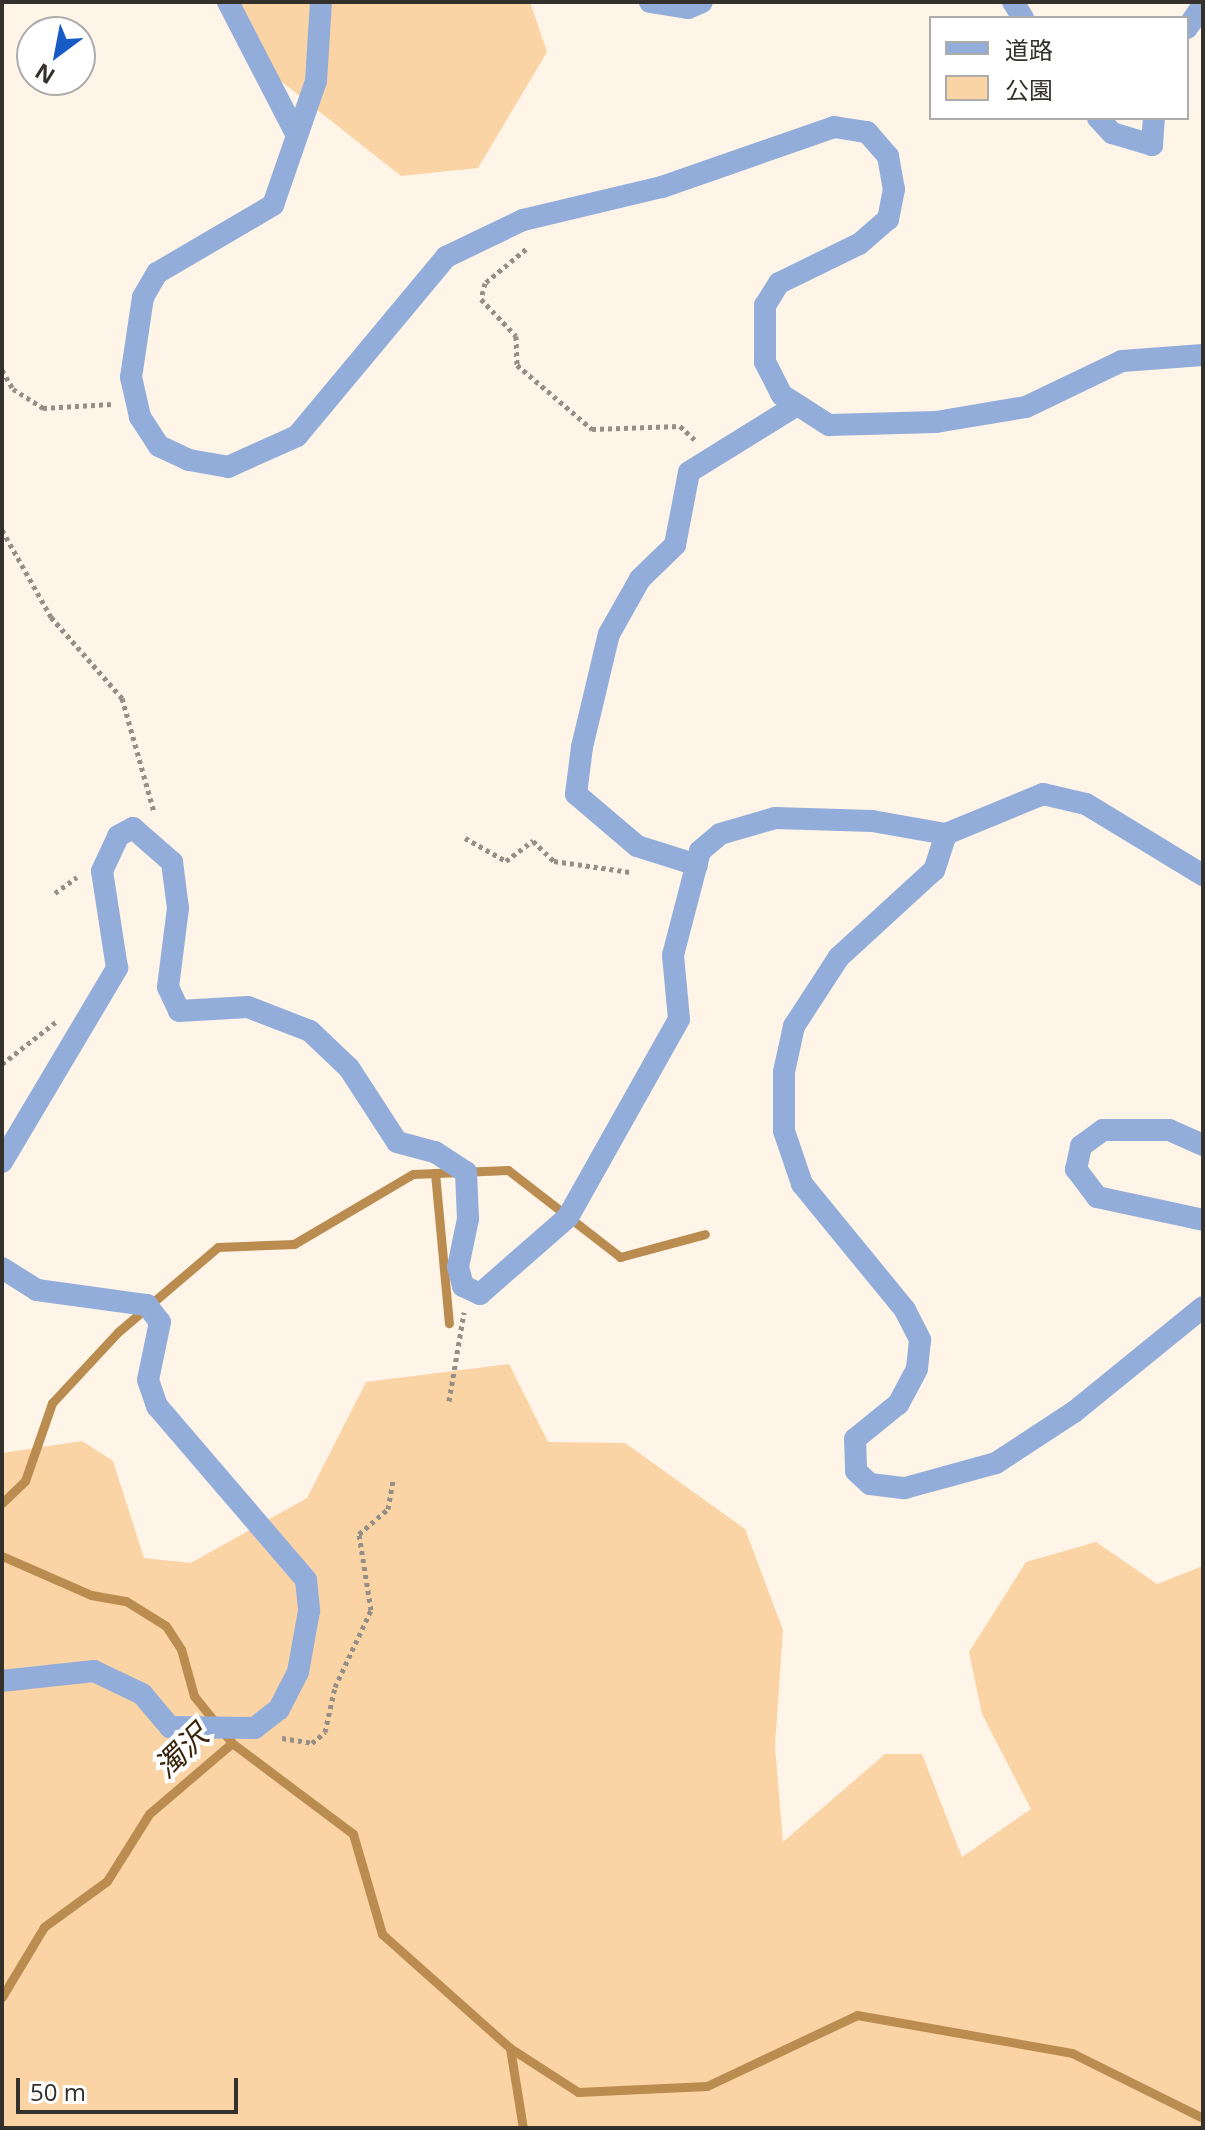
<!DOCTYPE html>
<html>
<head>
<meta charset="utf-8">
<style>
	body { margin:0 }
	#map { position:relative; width:1205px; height:2130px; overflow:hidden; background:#fef4e8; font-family:"Open Sans","Noto Sans JP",sans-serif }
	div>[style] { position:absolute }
	.green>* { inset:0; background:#fbd4a6 }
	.stream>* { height:9px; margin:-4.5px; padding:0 4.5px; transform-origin:4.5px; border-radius:4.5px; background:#bb8c4f }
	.path>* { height:5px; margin-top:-2.5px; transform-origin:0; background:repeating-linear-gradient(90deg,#968f88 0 4px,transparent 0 8px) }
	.minor>* { height:22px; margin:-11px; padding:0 11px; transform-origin:11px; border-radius:11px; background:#92add9 }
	span { translate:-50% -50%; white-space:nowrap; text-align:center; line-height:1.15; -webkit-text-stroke:8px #fff; paint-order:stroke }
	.water-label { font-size:30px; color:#3a250a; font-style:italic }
	.frame { position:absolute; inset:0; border:4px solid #34302c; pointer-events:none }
	.legend { position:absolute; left:929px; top:16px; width:260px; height:104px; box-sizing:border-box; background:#fff; border:2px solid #aeacab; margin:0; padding:10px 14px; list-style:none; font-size:24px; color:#34302c }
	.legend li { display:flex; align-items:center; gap:16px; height:40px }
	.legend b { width:40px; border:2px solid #aeacab }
	.north { position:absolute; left:16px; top:16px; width:80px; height:80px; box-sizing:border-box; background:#fff; border:2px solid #aeacab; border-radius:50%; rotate:212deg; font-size:22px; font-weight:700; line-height:32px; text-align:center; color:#34302c }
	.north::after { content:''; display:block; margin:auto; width:28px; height:36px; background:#175bc6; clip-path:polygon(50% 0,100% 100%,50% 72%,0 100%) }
	.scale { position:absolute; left:16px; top:2078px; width:222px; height:36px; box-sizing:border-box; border:4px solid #34302c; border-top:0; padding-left:10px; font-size:24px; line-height:28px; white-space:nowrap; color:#34302c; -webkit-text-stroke:6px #fff; paint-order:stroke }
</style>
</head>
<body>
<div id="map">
	<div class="green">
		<div style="clip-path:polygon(235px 2px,530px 2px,547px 52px,478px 168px,401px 176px,244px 52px)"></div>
		<div style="clip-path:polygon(509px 1364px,548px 1442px,625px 1443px,745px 1529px,783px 1630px,775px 1746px,783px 1842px,885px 1754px,922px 1754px,962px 1857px,1031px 1809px,982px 1714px,969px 1652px,1026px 1562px,1096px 1542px,1157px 1584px,1203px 1566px,1203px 2128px,2px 2128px,2px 1453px,82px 1441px,113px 1461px,144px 1558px,191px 1563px,307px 1498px,366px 1382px)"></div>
	</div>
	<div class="stream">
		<div style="left:435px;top:1173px;width:151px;rotate:84.7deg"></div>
		<div style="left:2px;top:1503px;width:32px;rotate:-44deg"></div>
		<div style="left:25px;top:1481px;width:83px;rotate:-70.9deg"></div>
		<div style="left:52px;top:1403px;width:97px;rotate:-47.1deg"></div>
		<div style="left:118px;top:1332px;width:131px;rotate:-40.4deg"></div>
		<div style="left:218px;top:1247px;width:76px;rotate:-2.3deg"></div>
		<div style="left:294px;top:1244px;width:138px;rotate:-30.5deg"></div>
		<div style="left:413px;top:1174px;width:95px;rotate:-2.4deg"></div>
		<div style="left:508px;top:1170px;width:142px;rotate:37.8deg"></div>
		<div style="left:620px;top:1257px;width:88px;rotate:-15.1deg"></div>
		<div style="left:2px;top:1556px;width:97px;rotate:23.7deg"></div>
		<div style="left:91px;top:1595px;width:36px;rotate:10deg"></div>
		<div style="left:126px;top:1601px;width:47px;rotate:32deg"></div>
		<div style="left:166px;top:1626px;width:27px;rotate:57deg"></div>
		<div style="left:181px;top:1649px;width:49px;rotate:74.5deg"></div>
		<div style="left:194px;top:1696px;width:60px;rotate:51deg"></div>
		<div style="left:232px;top:1743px;width:109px;rotate:139.5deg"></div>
		<div style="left:149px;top:1814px;width:79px;rotate:122.1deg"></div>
		<div style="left:107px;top:1881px;width:78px;rotate:143.9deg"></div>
		<div style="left:44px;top:1927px;width:82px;rotate:121deg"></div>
		<div style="left:232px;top:1743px;width:151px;rotate:36.9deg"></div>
		<div style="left:353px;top:1834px;width:104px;rotate:73.8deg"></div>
		<div style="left:382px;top:1934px;width:171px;rotate:41.7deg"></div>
		<div style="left:510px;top:2048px;width:81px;rotate:80.8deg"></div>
		<div style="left:510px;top:2048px;width:81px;rotate:32.9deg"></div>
		<div style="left:578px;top:2092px;width:129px;rotate:-2.7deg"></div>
		<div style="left:707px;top:2086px;width:166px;rotate:-25.3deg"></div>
		<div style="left:857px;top:2015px;width:218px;rotate:10deg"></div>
		<div style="left:1072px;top:2053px;width:146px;rotate:26.4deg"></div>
	</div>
	<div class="path">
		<div style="left:526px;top:249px;width:53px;rotate:140.3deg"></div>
		<div style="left:485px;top:283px;width:16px;rotate:104deg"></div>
		<div style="left:481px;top:299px;width:51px;rotate:46.6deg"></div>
		<div style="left:516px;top:336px;width:29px;rotate:88deg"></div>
		<div style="left:517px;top:365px;width:99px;rotate:40.5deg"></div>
		<div style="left:592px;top:429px;width:88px;rotate:-2deg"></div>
		<div style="left:680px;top:426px;width:21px;rotate:43deg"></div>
		<div style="left:2px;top:370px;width:22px;rotate:60deg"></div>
		<div style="left:13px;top:389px;width:36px;rotate:32deg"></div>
		<div style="left:43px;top:408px;width:68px;rotate:-3.4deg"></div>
		<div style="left:2px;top:530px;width:100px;rotate:60.6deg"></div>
		<div style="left:51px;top:617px;width:108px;rotate:48.8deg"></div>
		<div style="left:122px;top:698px;width:118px;rotate:74.3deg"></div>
		<div style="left:465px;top:838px;width:47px;rotate:29.3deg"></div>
		<div style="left:506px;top:861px;width:34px;rotate:-37deg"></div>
		<div style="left:533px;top:841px;width:29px;rotate:44deg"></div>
		<div style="left:554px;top:861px;width:77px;rotate:8.2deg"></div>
		<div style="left:55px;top:893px;width:27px;rotate:-36deg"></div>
		<div style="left:2px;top:1064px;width:70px;rotate:-38deg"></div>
		<div style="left:449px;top:1401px;width:90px;rotate:-80.4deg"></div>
		<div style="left:282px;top:1738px;width:30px;rotate:9deg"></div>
		<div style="left:312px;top:1743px;width:17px;rotate:-40deg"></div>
		<div style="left:325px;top:1732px;width:46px;rotate:-77.5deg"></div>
		<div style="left:335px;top:1687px;width:85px;rotate:-64.9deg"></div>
		<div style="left:371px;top:1610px;width:77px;rotate:-99deg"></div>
		<div style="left:359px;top:1534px;width:38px;rotate:-41deg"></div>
		<div style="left:388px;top:1509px;width:28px;rotate:-80deg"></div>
	</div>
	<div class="minor">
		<div style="left:228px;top:2px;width:146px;rotate:62.7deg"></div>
		<div style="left:321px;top:2px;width:79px;rotate:93.6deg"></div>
		<div style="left:316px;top:81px;width:131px;rotate:109.1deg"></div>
		<div style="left:273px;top:205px;width:134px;rotate:149.6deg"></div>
		<div style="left:157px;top:273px;width:28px;rotate:120deg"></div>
		<div style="left:143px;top:297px;width:81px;rotate:98.5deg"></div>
		<div style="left:131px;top:377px;width:41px;rotate:77.3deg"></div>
		<div style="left:140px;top:417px;width:35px;rotate:57deg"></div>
		<div style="left:159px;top:446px;width:33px;rotate:25deg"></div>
		<div style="left:189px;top:460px;width:40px;rotate:10deg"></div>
		<div style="left:228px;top:467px;width:76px;rotate:-24.2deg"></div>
		<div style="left:297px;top:436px;width:233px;rotate:-50.2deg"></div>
		<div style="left:446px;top:257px;width:85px;rotate:-25.7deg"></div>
		<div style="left:523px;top:220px;width:143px;rotate:-13.4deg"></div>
		<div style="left:662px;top:187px;width:182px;rotate:-19.2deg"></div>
		<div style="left:834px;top:127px;width:33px;rotate:9deg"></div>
		<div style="left:867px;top:132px;width:32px;rotate:49deg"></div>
		<div style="left:888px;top:156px;width:34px;rotate:80deg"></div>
		<div style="left:894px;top:189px;width:31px;rotate:101deg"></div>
		<div style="left:888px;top:219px;width:38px;rotate:139deg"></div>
		<div style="left:859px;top:244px;width:89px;rotate:154deg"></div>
		<div style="left:779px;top:283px;width:26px;rotate:122deg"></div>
		<div style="left:765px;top:305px;width:57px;rotate:90deg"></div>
		<div style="left:765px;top:362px;width:37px;rotate:63deg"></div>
		<div style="left:782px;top:395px;width:56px;rotate:32.6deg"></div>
		<div style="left:829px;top:425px;width:107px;rotate:-1.6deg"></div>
		<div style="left:936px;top:422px;width:91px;rotate:-9.5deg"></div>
		<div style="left:1026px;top:407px;width:106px;rotate:-25.6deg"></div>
		<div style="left:1122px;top:361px;width:81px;rotate:-4.2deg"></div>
		<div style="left:650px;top:2px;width:38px;rotate:9deg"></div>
		<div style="left:688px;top:8px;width:15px;rotate:-23deg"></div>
		<div style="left:1013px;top:2px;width:19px;rotate:58deg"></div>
		<div style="left:1187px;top:28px;width:28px;rotate:-55deg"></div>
		<div style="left:1098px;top:118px;width:21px;rotate:47deg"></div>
		<div style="left:1112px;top:133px;width:42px;rotate:16.7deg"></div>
		<div style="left:1152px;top:145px;width:27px;rotate:-86deg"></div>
		<div style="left:946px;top:834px;width:38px;rotate:108deg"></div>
		<div style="left:934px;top:870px;width:129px;rotate:137.5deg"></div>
		<div style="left:839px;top:957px;width:82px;rotate:123.1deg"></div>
		<div style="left:794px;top:1026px;width:47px;rotate:102.3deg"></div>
		<div style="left:784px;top:1072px;width:59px;rotate:90deg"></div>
		<div style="left:784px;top:1131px;width:56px;rotate:71.2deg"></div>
		<div style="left:802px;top:1184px;width:163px;rotate:50.7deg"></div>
		<div style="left:905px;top:1310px;width:34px;rotate:63deg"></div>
		<div style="left:920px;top:1340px;width:29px;rotate:96deg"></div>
		<div style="left:917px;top:1369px;width:40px;rotate:118deg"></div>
		<div style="left:898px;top:1404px;width:55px;rotate:140.9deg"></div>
		<div style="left:855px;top:1439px;width:32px;rotate:88deg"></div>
		<div style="left:856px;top:1471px;width:19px;rotate:43deg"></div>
		<div style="left:870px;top:1484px;width:35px;rotate:7deg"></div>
		<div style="left:905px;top:1488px;width:94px;rotate:-15.4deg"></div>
		<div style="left:996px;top:1463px;width:93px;rotate:-33.2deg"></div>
		<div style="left:1074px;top:1412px;width:166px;rotate:-39.1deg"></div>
		<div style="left:697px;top:865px;width:63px;rotate:-162.4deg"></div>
		<div style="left:637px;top:846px;width:80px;rotate:-139.6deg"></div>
		<div style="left:576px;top:794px;width:47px;rotate:-82.7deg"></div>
		<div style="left:582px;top:747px;width:116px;rotate:-76.6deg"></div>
		<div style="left:609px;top:634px;width:63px;rotate:-60.6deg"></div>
		<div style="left:640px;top:579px;width:49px;rotate:-44.2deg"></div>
		<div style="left:675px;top:545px;width:74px;rotate:-79.1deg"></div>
		<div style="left:689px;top:472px;width:127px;rotate:-31.8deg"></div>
		<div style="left:1203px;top:1145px;width:37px;rotate:-156deg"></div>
		<div style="left:1169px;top:1130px;width:66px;rotate:180deg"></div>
		<div style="left:1103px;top:1130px;width:27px;rotate:144deg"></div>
		<div style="left:1081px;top:1146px;width:24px;rotate:102deg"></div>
		<div style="left:1076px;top:1169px;width:35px;rotate:53deg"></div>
		<div style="left:1097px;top:1197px;width:108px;rotate:12.2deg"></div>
		<div style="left:2px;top:1162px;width:226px;rotate:-59.3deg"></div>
		<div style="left:117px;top:968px;width:98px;rotate:-98.8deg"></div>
		<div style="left:102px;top:871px;width:38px;rotate:-65deg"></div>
		<div style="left:118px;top:836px;width:17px;rotate:-28deg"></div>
		<div style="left:133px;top:828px;width:52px;rotate:41.1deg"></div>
		<div style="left:172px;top:862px;width:46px;rotate:82.6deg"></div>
		<div style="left:178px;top:908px;width:80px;rotate:97.2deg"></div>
		<div style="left:168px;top:987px;width:26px;rotate:65deg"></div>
		<div style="left:179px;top:1011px;width:69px;rotate:-3.3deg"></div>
		<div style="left:248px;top:1007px;width:66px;rotate:21.2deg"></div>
		<div style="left:310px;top:1031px;width:54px;rotate:43.5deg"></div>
		<div style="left:349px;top:1068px;width:88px;rotate:57deg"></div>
		<div style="left:397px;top:1142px;width:39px;rotate:15deg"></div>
		<div style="left:435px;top:1152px;width:37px;rotate:33deg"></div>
		<div style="left:466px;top:1172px;width:47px;rotate:87.6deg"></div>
		<div style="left:468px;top:1219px;width:49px;rotate:101.8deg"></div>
		<div style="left:458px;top:1267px;width:20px;rotate:75deg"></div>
		<div style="left:463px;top:1286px;width:19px;rotate:25deg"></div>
		<div style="left:480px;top:1294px;width:117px;rotate:-41.2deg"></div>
		<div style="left:568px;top:1217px;width:227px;rotate:-60.7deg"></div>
		<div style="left:679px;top:1019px;width:64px;rotate:-95.4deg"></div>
		<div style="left:673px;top:955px;width:107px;rotate:-75.4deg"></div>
		<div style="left:700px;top:851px;width:26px;rotate:-40deg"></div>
		<div style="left:720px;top:834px;width:57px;rotate:-16.2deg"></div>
		<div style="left:775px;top:818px;width:97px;rotate:1.8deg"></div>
		<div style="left:872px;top:821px;width:75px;rotate:10deg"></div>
		<div style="left:946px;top:834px;width:105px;rotate:-22.4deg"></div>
		<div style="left:1043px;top:794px;width:44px;rotate:13.1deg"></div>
		<div style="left:1086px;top:804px;width:137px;rotate:31.3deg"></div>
		<div style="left:2px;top:1268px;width:41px;rotate:32.2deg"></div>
		<div style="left:37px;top:1290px;width:111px;rotate:7.8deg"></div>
		<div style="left:147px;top:1305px;width:21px;rotate:53deg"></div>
		<div style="left:160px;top:1322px;width:59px;rotate:101.7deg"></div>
		<div style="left:148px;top:1380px;width:28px;rotate:71deg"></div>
		<div style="left:157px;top:1406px;width:229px;rotate:49.4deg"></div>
		<div style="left:306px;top:1580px;width:31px;rotate:84deg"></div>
		<div style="left:309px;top:1611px;width:62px;rotate:100.2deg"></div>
		<div style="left:298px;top:1672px;width:42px;rotate:117.2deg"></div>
		<div style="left:279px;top:1709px;width:31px;rotate:142deg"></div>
		<div style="left:255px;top:1728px;width:85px;rotate:-179.3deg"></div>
		<div style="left:170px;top:1727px;width:43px;rotate:-130.3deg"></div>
		<div style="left:142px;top:1694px;width:53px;rotate:-154.4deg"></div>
		<div style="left:94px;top:1671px;width:93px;rotate:173.8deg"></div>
	</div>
	<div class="water-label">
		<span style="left:181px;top:1751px;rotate:-44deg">濁沢</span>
	</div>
	<div class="frame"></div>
	<ul class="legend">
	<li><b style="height:10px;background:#92add9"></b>道路</li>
	<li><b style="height:22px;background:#fbd4a6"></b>公園</li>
	</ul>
	<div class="north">N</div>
	<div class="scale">50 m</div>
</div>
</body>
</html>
